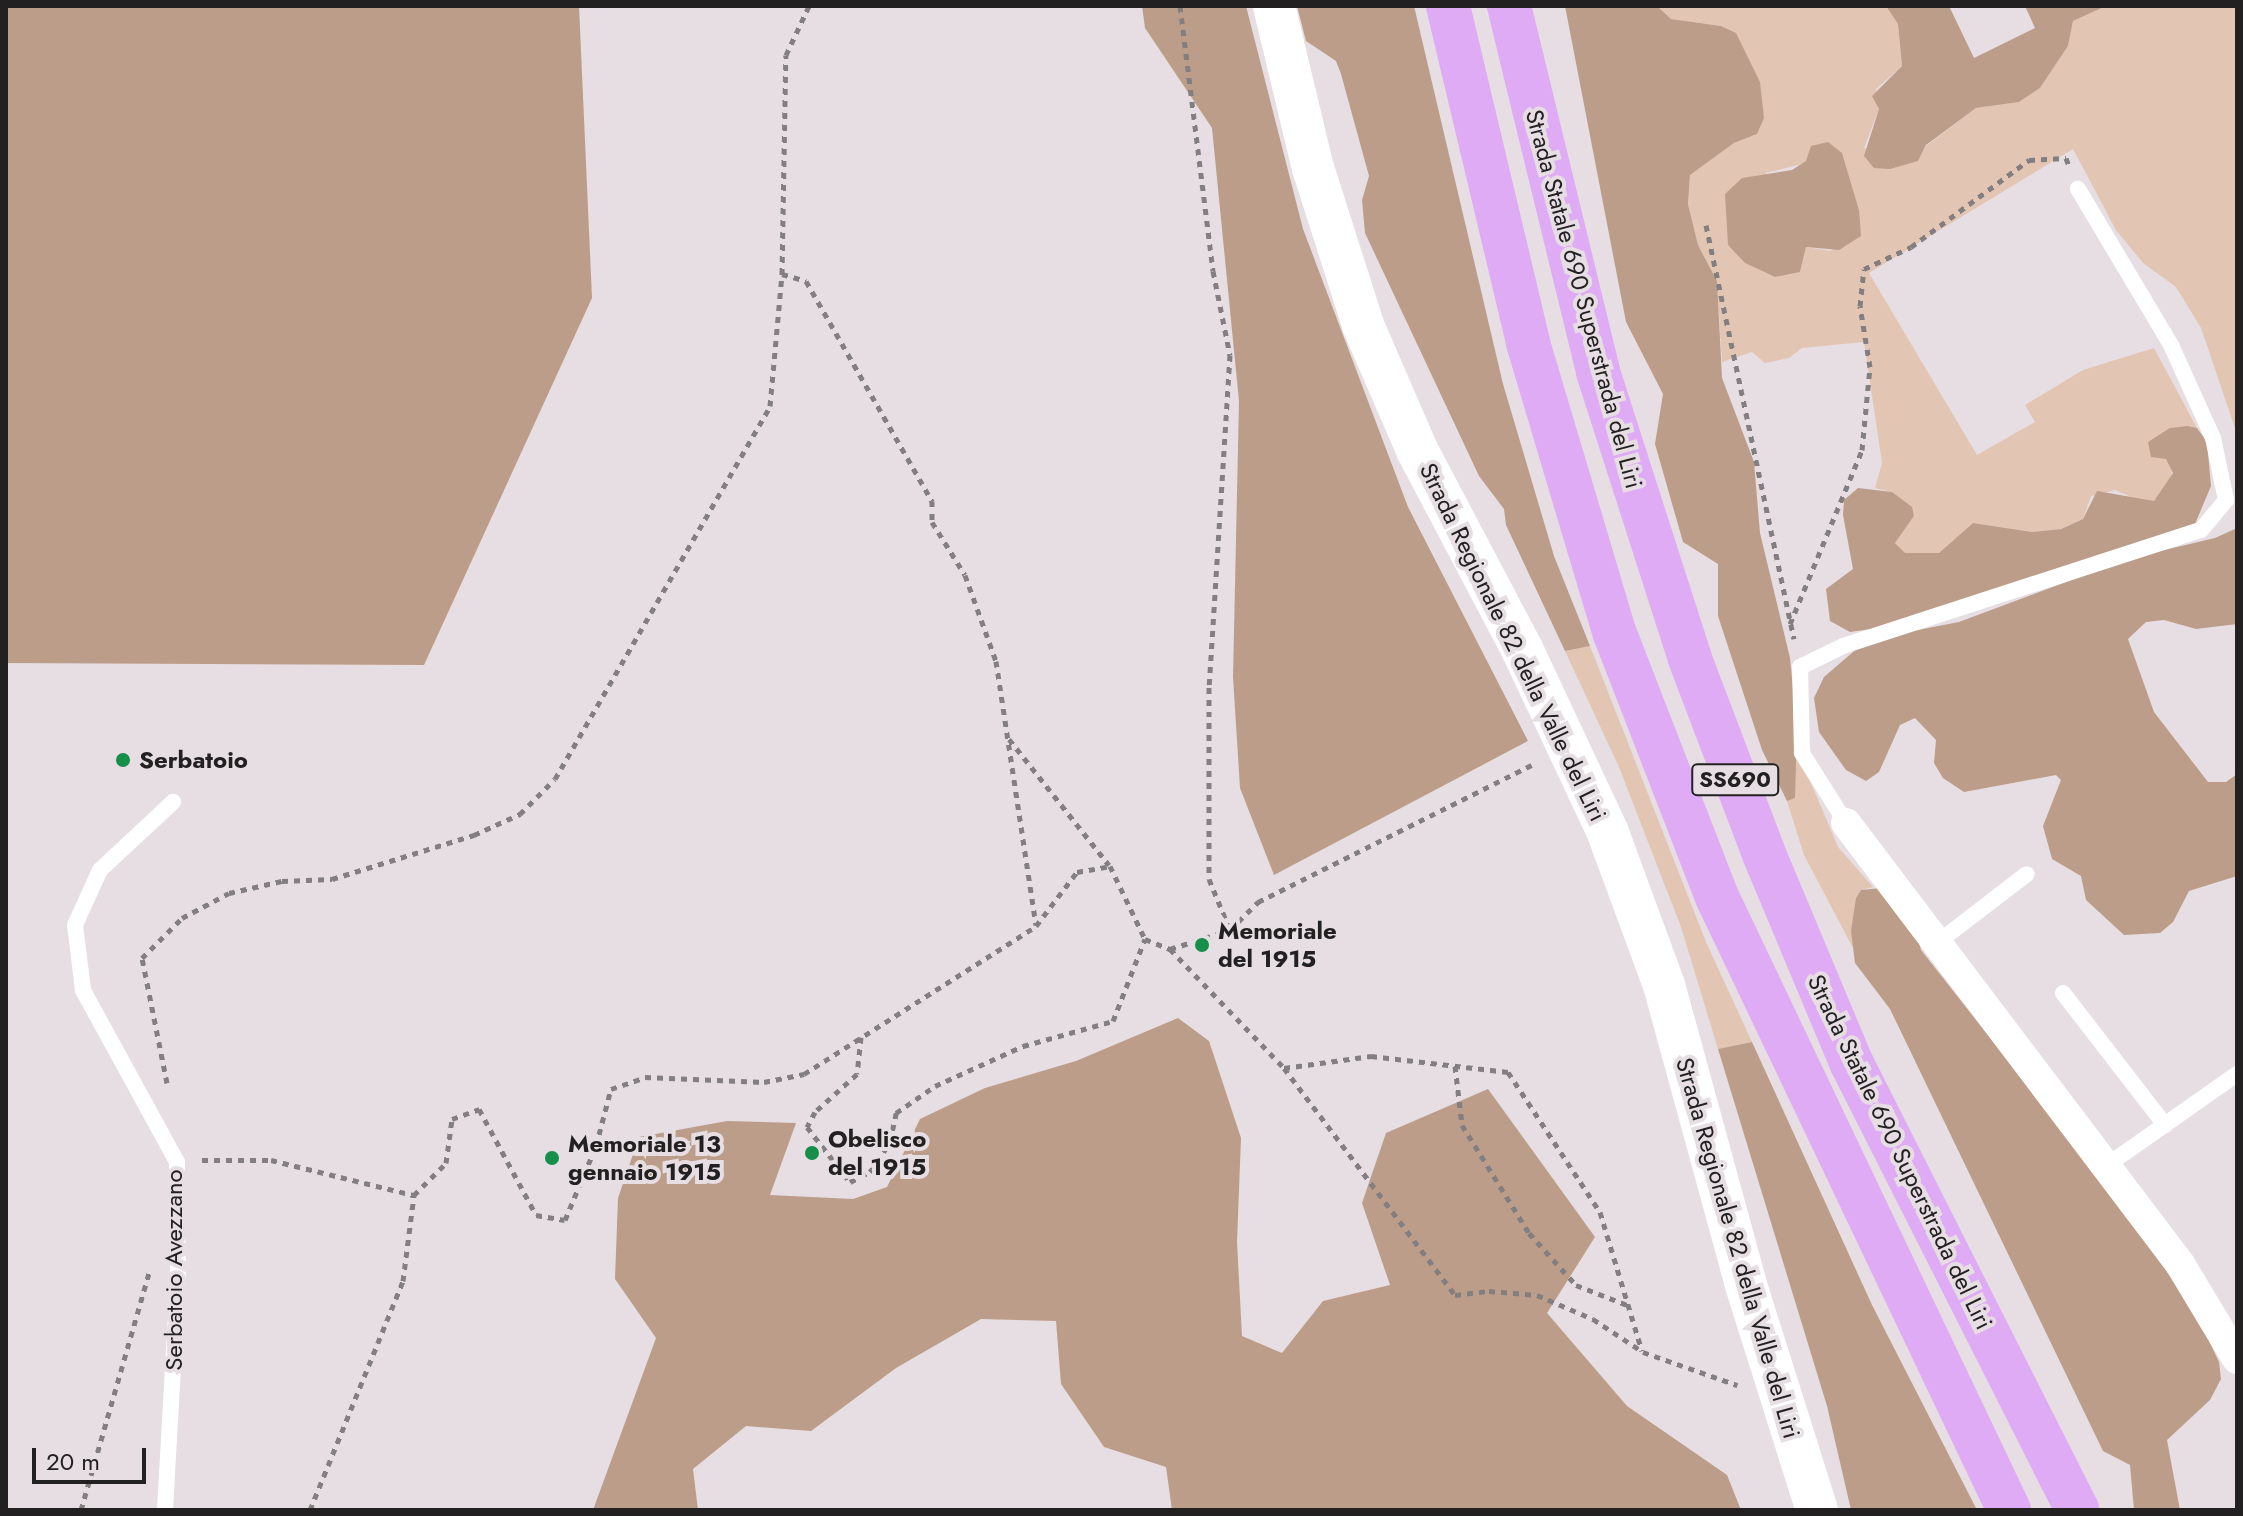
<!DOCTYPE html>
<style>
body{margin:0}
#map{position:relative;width:2243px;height:1516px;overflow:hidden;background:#e6dee2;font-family:Jost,sans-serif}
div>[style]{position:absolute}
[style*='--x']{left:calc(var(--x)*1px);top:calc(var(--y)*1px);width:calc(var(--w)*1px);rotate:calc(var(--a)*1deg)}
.green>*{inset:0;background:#e3c5b3}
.forest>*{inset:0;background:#bc9d89}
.path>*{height:5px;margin-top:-2.5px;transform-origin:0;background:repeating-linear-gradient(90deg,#837e80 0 6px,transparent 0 12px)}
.lane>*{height:16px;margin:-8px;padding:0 8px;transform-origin:8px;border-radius:8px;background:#fff}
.street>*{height:30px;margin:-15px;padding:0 15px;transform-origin:15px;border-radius:15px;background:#fff}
.secondary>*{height:42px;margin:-21px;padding:0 21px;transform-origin:21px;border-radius:21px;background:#fff}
.highway>*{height:44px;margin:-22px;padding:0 22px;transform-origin:22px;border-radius:22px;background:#dfabf5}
.dots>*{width:22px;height:22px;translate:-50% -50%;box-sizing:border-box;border:4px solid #e6dee2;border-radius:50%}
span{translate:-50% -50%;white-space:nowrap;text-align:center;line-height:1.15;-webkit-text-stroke:8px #e6dee2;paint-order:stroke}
.shield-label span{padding:2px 6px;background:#e6dee2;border:2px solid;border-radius:6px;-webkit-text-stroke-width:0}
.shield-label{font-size:22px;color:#232021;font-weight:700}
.street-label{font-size:24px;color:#232021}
.poi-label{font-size:24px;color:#232021;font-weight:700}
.left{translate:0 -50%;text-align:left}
.frame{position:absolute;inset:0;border:8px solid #232021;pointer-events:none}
.scale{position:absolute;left:32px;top:1448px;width:114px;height:36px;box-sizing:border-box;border:4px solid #232021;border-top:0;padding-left:10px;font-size:24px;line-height:28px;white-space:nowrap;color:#232021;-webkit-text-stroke:6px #e6dee2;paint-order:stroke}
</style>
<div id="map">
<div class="green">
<div style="clip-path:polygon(evenodd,1657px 6px,1886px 6px,1898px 24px,1902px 66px,1876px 89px,1879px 109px,1864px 148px,1918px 161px,1926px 146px,1976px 108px,2019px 102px,2040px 88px,2068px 46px,2073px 21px,2106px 6px,2237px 6px,2237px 434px,2201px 328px,2176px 287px,2143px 263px,2116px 230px,2073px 149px,1869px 273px,1977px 455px,2035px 422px,2025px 405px,2083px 370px,2154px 348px,2197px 428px,2188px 426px,2166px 459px,2172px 464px,2171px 482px,2154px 501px,2145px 503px,2115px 490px,2091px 496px,2083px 519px,2060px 529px,2032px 532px,1973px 523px,1939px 553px,1905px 554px,1895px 543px,1914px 516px,1892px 492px,1875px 488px,1882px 463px,1864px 342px,1802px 348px,1789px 358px,1765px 363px,1752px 352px,1722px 362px,1717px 281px,1698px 245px,1688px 204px,1690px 175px,1734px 143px,1757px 134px,1721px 26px,1671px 19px,1657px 6px,1842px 154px,1859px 210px,1831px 251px,1806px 247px,1800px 272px,1775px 277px,1745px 263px,1766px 173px,1842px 154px)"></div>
<div style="clip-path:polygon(1590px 646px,1706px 942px,1752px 1042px,1718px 1049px,1681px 927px,1619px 767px,1565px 651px)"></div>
<div style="clip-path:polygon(1795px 745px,1838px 847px,1873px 887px,1861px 890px,1856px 898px,1853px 948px,1804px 855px,1787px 801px,1795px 797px)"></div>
</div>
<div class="forest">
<div style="clip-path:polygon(6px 6px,579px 6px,592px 298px,424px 665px,6px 663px)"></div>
<div style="clip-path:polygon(1142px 6px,1246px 6px,1303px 229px,1408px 507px,1528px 741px,1274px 875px,1240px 788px,1233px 677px,1239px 401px,1212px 128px,1145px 28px)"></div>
<div style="clip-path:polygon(1297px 6px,1414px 6px,1503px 384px,1554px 556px,1590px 646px,1565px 651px,1506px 525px,1504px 509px,1479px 476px,1365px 233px,1362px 200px,1369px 176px,1341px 74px,1336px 61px,1306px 41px)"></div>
<div style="clip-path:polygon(1565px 6px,1657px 6px,1671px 19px,1721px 26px,1736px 33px,1760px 82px,1764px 118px,1757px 134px,1734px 143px,1690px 175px,1688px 204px,1698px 245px,1717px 281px,1722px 378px,1754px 462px,1760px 533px,1790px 658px,1797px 728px,1795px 798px,1787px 801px,1762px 750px,1718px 616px,1718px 564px,1683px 542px,1655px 444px,1663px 394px,1626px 322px)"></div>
<div style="clip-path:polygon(1886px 6px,1949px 6px,1974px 58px,2035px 28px,2025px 6px,2106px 6px,2073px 21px,2068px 46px,2040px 88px,2019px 102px,1976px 108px,1926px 145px,1918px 161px,1890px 169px,1874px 168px,1864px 156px,1879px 109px,1872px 96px,1902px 66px,1898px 24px)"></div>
<div style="clip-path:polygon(1828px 142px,1842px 153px,1859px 210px,1861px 236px,1839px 250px,1806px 247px,1800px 272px,1775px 277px,1745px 263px,1728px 245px,1725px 194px,1742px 178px,1792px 170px,1806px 161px,1811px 146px)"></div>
<div style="clip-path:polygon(2188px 426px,2197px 428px,2207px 442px,2211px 486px,2195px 524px,1892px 626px,1850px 632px,1830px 621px,1826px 589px,1853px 569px,1843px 515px,1844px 500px,1858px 488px,1892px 492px,1912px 507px,1914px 516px,1895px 543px,1905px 553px,1939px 553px,1973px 523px,2032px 532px,2061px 529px,2083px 519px,2097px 491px,2154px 501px,2173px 473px,2166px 459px,2151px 457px,2148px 442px,2170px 428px)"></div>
<div style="clip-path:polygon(2237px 528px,2237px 624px,2196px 629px,2164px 620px,2146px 622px,2128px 639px,2154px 712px,2208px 782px,2226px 782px,2237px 774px,2237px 876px,2189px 891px,2173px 922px,2160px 933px,2124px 935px,2086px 900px,2081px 876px,2052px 859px,2043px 826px,2061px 780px,2056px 775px,1964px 792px,1943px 778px,1934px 763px,1936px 740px,1915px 718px,1900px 725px,1879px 772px,1866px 781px,1846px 770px,1819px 732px,1814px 698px,1824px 677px,1867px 640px,1959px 622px,2131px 558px,2215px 538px)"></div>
<div style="clip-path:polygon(1881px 888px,1917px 935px,1921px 950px,2047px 1110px,2061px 1120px,2196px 1313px,2219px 1362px,2221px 1379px,2210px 1400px,2167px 1440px,2180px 1510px,2134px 1510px,2130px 1465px,2103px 1451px,1890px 1009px,1855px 963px,1851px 931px,1856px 898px,1861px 890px)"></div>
<div style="clip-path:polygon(1178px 1018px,1209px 1041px,1241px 1138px,1237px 1242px,1242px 1336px,1282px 1353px,1323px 1301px,1390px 1285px,1362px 1203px,1386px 1133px,1488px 1089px,1595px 1237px,1547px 1313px,1627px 1406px,1727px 1475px,1741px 1510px,1172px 1510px,1166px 1467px,1104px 1447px,1061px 1384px,1056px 1321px,981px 1319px,896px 1368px,811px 1431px,746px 1426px,693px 1469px,698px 1510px,593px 1510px,656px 1338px,615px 1279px,618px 1198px,639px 1137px,727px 1121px,796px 1123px,770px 1195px,853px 1199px,887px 1187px,920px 1119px,985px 1088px,1076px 1061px)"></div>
<div style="clip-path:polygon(1752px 1042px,1872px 1305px,1977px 1510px,1851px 1510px,1827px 1406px,1718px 1049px)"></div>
</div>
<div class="path">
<div style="--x:1180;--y:6;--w:267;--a:82.9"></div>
<div style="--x:1213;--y:271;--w:86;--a:78.6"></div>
<div style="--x:1230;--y:355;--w:333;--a:93.6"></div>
<div style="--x:1209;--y:687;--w:192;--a:90"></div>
<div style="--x:1209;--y:879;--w:55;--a:67.6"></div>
<div style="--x:1706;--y:225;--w:423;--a:78"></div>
<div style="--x:782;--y:274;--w:25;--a:16"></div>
<div style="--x:806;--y:281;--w:254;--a:60.2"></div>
<div style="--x:932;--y:501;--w:21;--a:90"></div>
<div style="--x:932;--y:522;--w:62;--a:58.1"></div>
<div style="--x:965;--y:575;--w:91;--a:70.2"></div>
<div style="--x:996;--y:661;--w:267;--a:81.4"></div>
<div style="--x:1790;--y:624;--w:188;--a:-67.5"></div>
<div style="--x:1862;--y:450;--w:83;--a:-84.5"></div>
<div style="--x:1870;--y:367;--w:62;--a:-99.3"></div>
<div style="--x:1860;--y:306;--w:37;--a:-84"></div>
<div style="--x:1864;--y:269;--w:52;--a:-25.1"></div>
<div style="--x:1911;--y:247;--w:147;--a:-36.4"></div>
<div style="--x:2029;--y:160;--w:37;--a:-3"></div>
<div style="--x:2066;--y:158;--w:9;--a:69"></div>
<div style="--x:1009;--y:739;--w:161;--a:51.6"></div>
<div style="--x:1170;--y:949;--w:63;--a:-17.6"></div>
<div style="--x:1230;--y:930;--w:40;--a:-45"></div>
<div style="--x:1258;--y:902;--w:306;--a:-26.6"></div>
<div style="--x:861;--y:1037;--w:37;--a:96"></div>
<div style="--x:857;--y:1074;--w:57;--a:137.9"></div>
<div style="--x:815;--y:1112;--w:17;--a:118"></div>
<div style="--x:807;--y:1127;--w:70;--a:52"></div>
<div style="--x:850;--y:1182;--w:22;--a:-27"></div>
<div style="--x:870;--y:1172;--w:36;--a:-56"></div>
<div style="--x:890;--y:1142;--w:30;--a:-78"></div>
<div style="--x:896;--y:1113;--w:47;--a:-34.7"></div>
<div style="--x:935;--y:1086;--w:97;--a:-24.4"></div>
<div style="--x:1023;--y:1046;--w:93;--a:-15.5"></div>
<div style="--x:1113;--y:1021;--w:88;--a:-68.7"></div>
<div style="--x:1455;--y:1066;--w:59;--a:83.2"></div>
<div style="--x:1462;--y:1125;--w:127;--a:58.2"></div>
<div style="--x:1529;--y:1233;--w:70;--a:47.9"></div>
<div style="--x:1576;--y:1285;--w:58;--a:21.3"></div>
<div style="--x:1284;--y:1068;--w:88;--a:-7.9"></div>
<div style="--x:1371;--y:1056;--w:138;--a:6.7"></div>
<div style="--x:1508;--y:1072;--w:168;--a:56.7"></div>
<div style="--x:1600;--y:1212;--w:145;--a:73.2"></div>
<div style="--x:167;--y:1083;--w:127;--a:-101.3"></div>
<div style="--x:142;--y:958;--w:57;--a:-45"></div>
<div style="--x:182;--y:918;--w:53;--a:-28"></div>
<div style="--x:229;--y:893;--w:54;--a:-12.8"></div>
<div style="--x:282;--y:881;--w:50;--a:-2.3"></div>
<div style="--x:332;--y:879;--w:149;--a:-17.2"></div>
<div style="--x:474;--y:835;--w:51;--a:-24.5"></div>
<div style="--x:520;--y:814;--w:49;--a:-45"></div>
<div style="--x:555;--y:779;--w:431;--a:-60"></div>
<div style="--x:770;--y:406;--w:133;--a:-84.8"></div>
<div style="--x:782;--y:274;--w:219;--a:-89"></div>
<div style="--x:786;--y:55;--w:54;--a:-64.9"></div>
<div style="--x:202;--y:1160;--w:69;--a:0"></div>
<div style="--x:271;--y:1160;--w:147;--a:13.8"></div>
<div style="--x:414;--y:1195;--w:45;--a:-45"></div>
<div style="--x:446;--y:1163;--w:44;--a:-82.2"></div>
<div style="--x:452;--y:1119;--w:29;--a:-20"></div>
<div style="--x:479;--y:1109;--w:120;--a:61.7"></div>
<div style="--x:536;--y:1215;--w:29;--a:10"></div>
<div style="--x:565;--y:1220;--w:80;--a:-67.3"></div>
<div style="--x:596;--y:1146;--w:59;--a:-75.3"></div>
<div style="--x:611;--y:1089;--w:36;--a:-19"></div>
<div style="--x:645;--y:1077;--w:119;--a:2.4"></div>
<div style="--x:764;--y:1082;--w:41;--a:-11.3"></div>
<div style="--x:804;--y:1074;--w:275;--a:-32.5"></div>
<div style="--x:1036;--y:926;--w:68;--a:-52.8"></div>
<div style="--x:1077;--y:872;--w:34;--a:-10"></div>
<div style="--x:1110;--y:866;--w:81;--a:64.4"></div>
<div style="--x:1145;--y:939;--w:27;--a:22"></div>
<div style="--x:1170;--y:949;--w:165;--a:46.2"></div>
<div style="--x:1284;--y:1068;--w:284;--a:53"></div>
<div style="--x:1455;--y:1295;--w:34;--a:-7"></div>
<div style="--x:1489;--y:1291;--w:48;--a:4.8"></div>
<div style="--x:1537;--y:1295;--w:61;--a:23.2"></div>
<div style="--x:1593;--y:1319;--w:60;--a:33.4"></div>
<div style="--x:1643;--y:1352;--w:100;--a:19.3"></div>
<div style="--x:81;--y:1510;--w:247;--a:-74"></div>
<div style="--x:310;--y:1510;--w:247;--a:-67.9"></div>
<div style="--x:403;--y:1281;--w:87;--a:-82.7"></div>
</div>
<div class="lane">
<div style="--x:1846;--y:823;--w:83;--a:-122.2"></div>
<div style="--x:1802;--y:753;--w:86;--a:-91.3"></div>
<div style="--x:1800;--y:667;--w:48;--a:-26"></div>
<div style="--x:1843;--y:646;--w:376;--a:-18"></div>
<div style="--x:2201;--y:530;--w:39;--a:-50"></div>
<div style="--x:2226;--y:500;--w:63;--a:-101.8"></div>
<div style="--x:2213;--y:438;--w:102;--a:-114.3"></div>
<div style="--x:2171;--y:345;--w:182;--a:-120.8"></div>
<div style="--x:1937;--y:943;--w:113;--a:-37.5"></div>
<div style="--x:2063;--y:993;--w:167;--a:52.3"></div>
<div style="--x:2106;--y:1166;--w:160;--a:-35.1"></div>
<div style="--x:165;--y:1510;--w:230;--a:-86.8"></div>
<div style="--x:178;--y:1280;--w:118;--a:-90.5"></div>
<div style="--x:177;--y:1162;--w:196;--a:-118.7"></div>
<div style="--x:83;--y:990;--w:65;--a:-97"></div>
<div style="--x:75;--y:925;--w:60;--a:-65.6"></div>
<div style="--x:100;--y:870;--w:100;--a:-43"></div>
</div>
<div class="street">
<div style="--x:1846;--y:823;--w:553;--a:52.86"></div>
<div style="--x:2180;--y:1264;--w:111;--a:59"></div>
</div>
<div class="secondary">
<div style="--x:1274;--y:6;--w:167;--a:76.5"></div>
<div style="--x:1313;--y:168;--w:165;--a:72.3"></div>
<div style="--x:1363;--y:325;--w:136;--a:66.6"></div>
<div style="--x:1417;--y:450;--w:225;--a:62.2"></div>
<div style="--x:1522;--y:649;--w:203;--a:64.9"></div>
<div style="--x:1608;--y:833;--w:162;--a:69.8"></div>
<div style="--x:1664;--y:985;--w:308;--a:74.7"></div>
<div style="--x:1745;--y:1282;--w:239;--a:72.5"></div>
</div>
<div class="highway">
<div style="--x:1448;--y:6;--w:346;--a:76.6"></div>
<div style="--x:1528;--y:343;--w:304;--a:73.4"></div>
<div style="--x:1615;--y:634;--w:284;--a:68.8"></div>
<div style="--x:1718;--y:899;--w:677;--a:64.53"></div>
<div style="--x:1509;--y:6;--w:377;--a:76.3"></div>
<div style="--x:1598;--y:372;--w:301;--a:72.2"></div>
<div style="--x:1690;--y:659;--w:209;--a:69.2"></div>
<div style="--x:1764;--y:854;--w:228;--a:67.3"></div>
<div style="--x:1852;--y:1064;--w:500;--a:63.2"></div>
</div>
<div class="dots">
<div style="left:123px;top:760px;background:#158f4a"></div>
<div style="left:1202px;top:945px;background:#158f4a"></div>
<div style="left:812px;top:1153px;background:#158f4a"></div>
<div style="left:552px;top:1158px;background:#158f4a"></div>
</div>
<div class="shield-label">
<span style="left:1735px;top:780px">SS690</span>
</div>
<div class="street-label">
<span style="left:1584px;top:299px;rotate:75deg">Strada Statale 690 Superstrada del Liri</span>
<span style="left:1513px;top:642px;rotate:64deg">Strada Regionale 82 della Valle del Liri</span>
<span style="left:1900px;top:1152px;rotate:64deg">Strada Statale 690 Superstrada del Liri</span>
<span style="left:1738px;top:1248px;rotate:74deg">Strada Regionale 82 della Valle del Liri</span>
<span style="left:174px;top:1270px;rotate:-90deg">Serbatoio Avezzano</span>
</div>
<div class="poi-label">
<span class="left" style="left:139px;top:760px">Serbatoio</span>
<span class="left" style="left:1218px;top:945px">Memoriale<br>del 1915</span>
<span class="left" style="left:828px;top:1153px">Obelisco<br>del 1915</span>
<span class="left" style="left:568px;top:1158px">Memoriale 13<br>gennaio 1915</span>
</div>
<div class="frame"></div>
<div class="scale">20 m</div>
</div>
